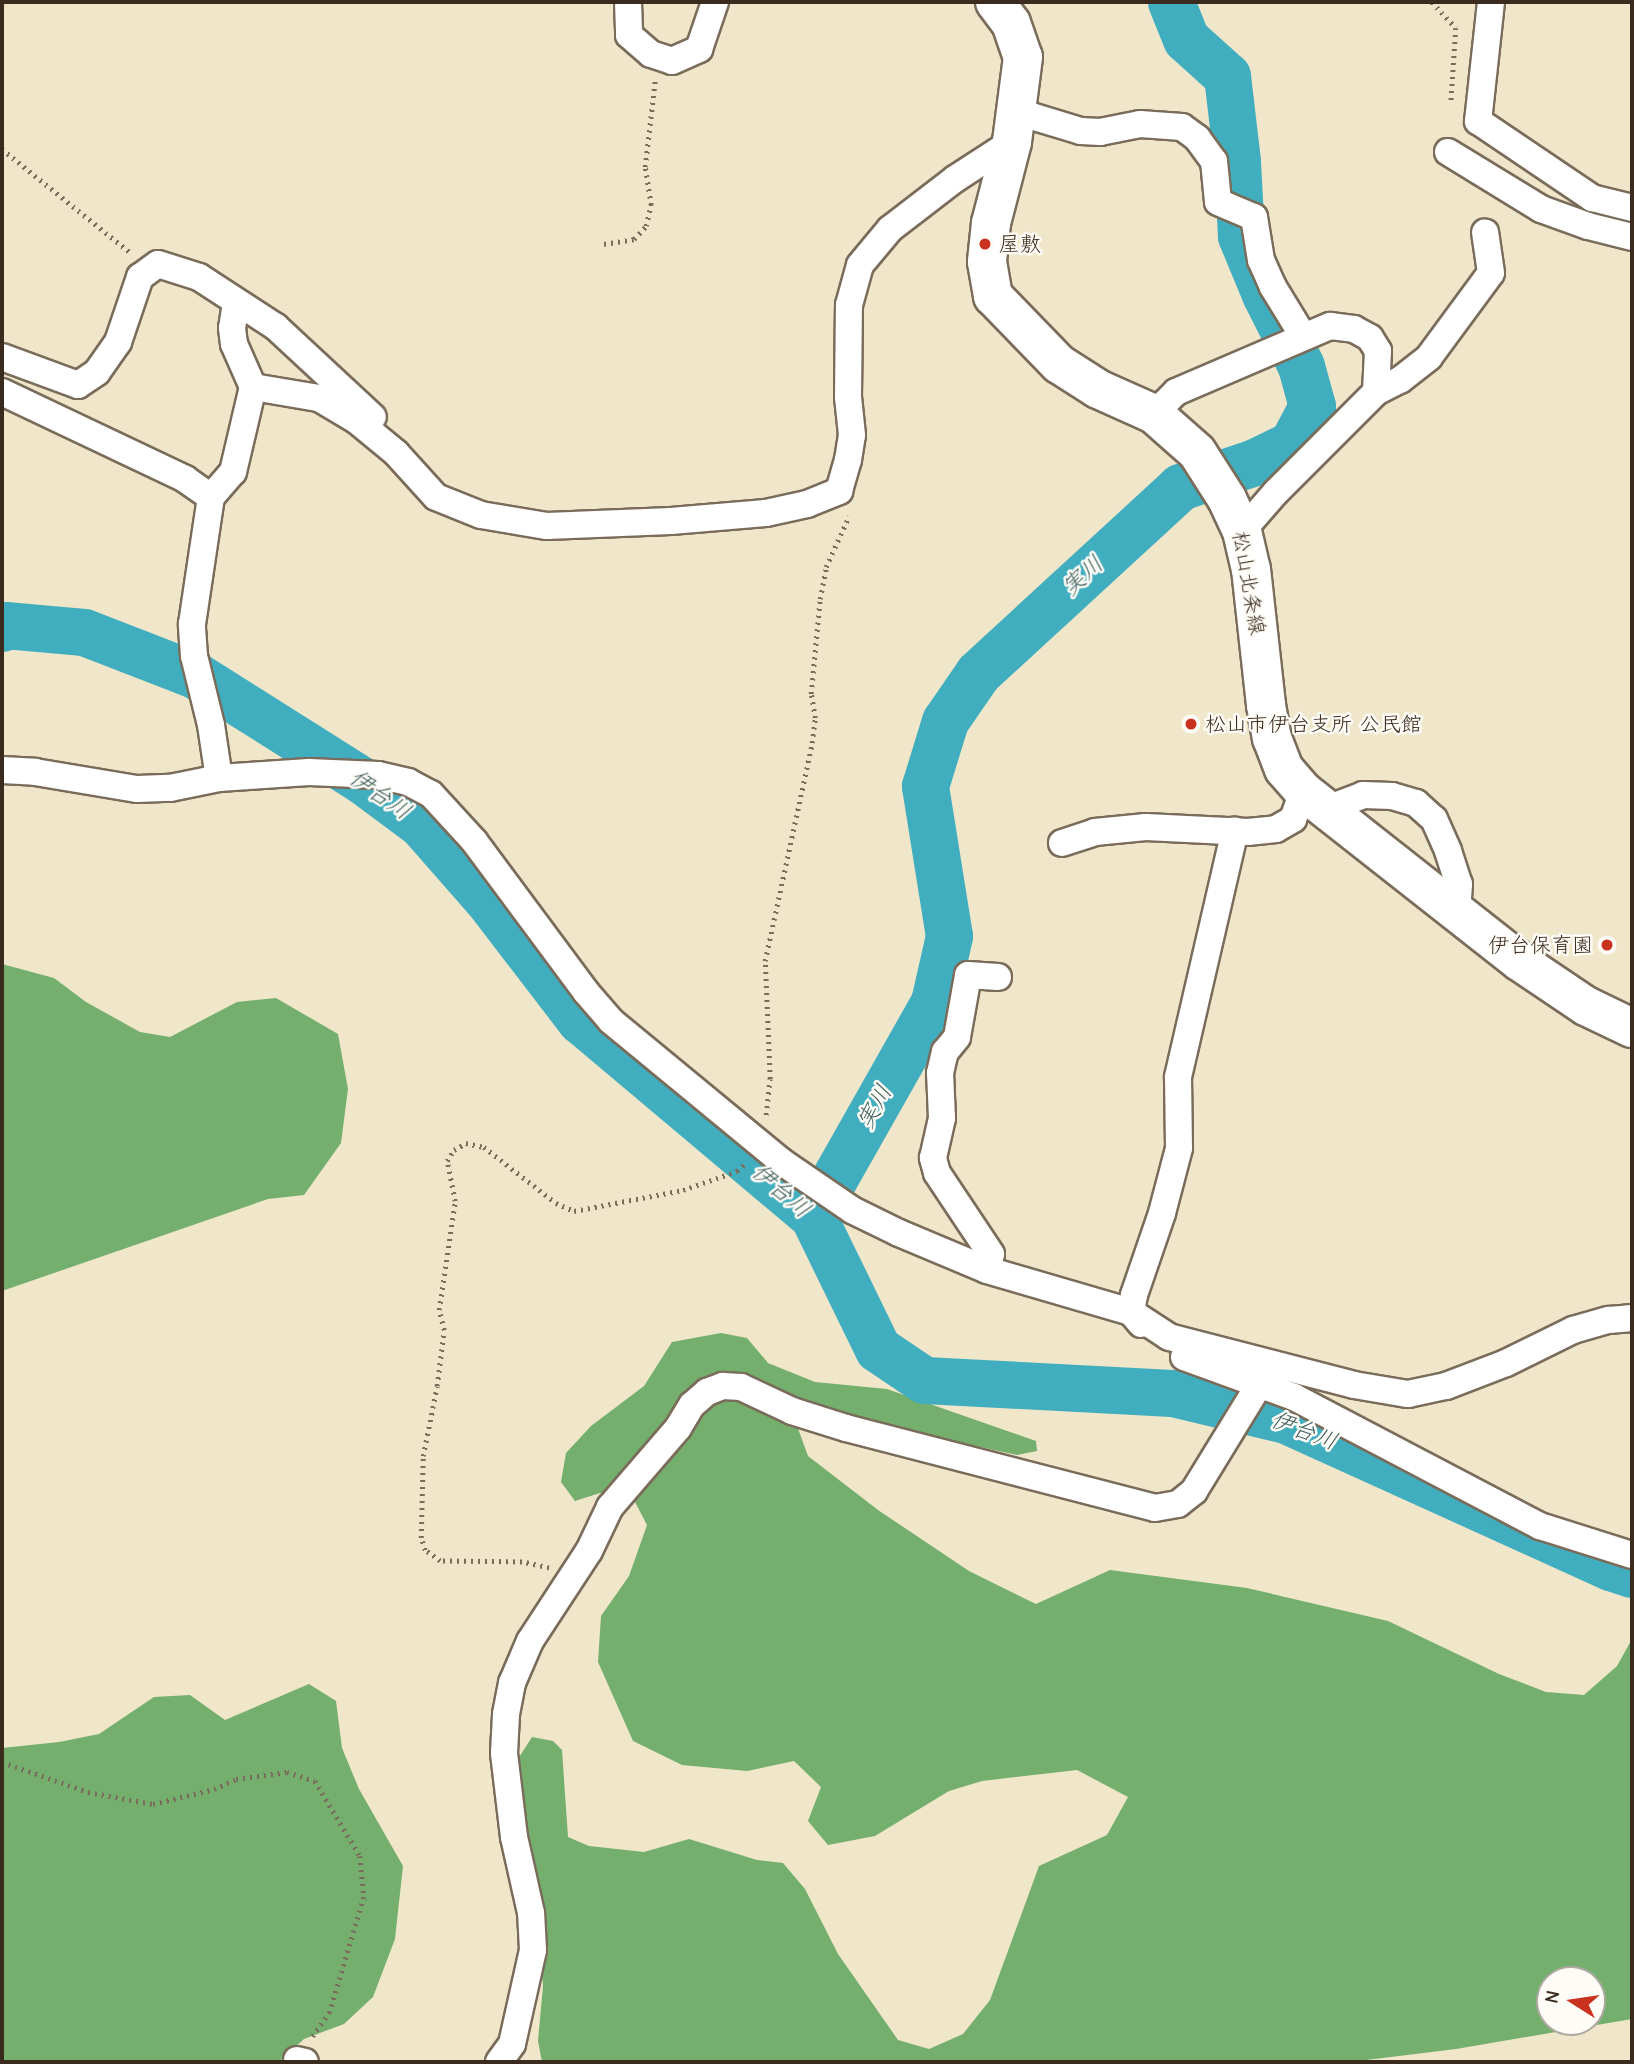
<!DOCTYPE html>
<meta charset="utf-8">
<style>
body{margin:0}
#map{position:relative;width:1634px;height:2064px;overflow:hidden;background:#f0e6ca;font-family:"Comic Neue","Klee One",sans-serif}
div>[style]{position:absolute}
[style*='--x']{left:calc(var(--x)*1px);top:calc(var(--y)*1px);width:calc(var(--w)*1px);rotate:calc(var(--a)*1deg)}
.forest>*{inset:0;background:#74af6e}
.river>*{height:47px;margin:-23.5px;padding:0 23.5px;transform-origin:23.5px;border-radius:23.5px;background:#41aebf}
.path>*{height:4.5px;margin-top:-2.25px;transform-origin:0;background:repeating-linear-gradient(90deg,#7a6c5a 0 2px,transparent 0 7px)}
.roads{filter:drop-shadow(2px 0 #7a6c5a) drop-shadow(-2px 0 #7a6c5a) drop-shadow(0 2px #7a6c5a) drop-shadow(0 -2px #7a6c5a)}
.street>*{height:26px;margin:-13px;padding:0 13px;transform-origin:13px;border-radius:13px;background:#fff}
.primary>*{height:38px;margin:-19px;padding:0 19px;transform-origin:19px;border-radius:19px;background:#fff}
.dots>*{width:19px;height:19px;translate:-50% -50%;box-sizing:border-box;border:4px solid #fdfcf7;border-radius:50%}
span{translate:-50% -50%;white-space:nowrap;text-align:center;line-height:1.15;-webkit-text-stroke:5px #fdfcf7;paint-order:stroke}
.poi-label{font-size:21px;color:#3b2a1e}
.left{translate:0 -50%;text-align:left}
.right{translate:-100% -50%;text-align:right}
.street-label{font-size:21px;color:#3b2a1e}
.water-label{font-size:23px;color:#3d5f5e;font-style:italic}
.frame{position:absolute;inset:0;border:4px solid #3b2a1e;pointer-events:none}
.north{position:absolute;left:1536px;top:1966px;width:70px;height:70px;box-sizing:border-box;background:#fdfcf7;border:2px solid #afa8a0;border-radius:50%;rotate:282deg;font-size:19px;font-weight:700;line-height:28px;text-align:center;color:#3b2a1e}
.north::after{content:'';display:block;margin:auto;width:24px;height:32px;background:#c8321e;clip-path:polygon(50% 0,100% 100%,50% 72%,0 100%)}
</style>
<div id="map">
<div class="forest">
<div style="clip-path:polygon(2px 964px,54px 978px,86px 1002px,140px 1032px,170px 1037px,237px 1002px,276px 998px,338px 1034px,348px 1089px,341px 1143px,304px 1195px,268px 1199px,2px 1291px)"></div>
<div style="clip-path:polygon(evenodd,721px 1333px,747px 1338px,768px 1363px,815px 1382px,887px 1389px,1036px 1441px,1037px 1451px,1017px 1455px,806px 1409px,796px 1423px,808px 1456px,878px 1510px,969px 1571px,1036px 1604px,1110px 1570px,1247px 1588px,1388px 1621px,1499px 1674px,1546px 1692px,1584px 1695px,1617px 1666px,1632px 1639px,1632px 2019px,1456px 2049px,1350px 2062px,542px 2062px,538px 2041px,543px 1986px,538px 1916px,516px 1787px,518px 1759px,532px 1737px,553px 1741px,562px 1750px,568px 1837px,589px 1846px,644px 1852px,689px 1839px,757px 1860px,783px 1863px,805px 1889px,838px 1954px,898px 2040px,929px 2049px,963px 2034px,990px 2000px,1039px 1866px,1107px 1835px,1128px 1797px,1077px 1770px,982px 1781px,949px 1791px,875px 1836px,828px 1845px,808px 1821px,821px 1787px,794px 1761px,747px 1771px,682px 1765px,633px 1741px,598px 1662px,601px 1616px,629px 1576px,647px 1525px,634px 1500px,625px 1493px,600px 1493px,575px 1501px,561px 1482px,566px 1453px,591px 1426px,644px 1386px,672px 1342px,721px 1333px,1550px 1980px,1592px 1980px,1592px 2022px,1550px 2022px,1550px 1980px)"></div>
<div style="clip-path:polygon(309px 1684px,336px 1701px,342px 1748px,359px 1789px,403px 1866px,395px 1939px,373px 1997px,344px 2024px,304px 2039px,279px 2062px,2px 2062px,2px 1748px,59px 1742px,99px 1734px,154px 1697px,190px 1695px,225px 1720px)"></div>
</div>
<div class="river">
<div style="--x:2;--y:628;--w:4;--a:-45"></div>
<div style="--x:5;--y:625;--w:79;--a:5.1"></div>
<div style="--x:84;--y:632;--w:119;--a:21.2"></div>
<div style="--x:195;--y:675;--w:199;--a:32.2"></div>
<div style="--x:363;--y:781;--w:72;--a:36.6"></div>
<div style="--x:421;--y:824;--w:100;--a:48.7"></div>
<div style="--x:487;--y:899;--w:153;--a:52.5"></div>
<div style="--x:580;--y:1020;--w:304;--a:40.1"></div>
<div style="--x:813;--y:1216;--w:148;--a:64"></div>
<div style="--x:878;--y:1349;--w:55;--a:34"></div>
<div style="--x:924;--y:1380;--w:248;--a:3"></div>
<div style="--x:1172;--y:1393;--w:117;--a:13.3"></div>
<div style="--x:1286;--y:1420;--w:356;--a:24.4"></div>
<div style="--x:1610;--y:1567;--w:23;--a:18"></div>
<div style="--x:813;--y:1216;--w:246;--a:-60.5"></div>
<div style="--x:934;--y:1002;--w:68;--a:-77.2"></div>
<div style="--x:949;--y:936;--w:152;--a:-99.1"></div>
<div style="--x:925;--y:786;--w:68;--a:-72.9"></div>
<div style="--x:945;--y:721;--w:58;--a:-55.5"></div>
<div style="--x:978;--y:673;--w:275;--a:-42.6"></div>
<div style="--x:1180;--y:487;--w:79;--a:-18.4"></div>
<div style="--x:1255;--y:462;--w:41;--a:-25.9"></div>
<div style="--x:1292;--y:444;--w:43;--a:-62.2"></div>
<div style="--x:1312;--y:406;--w:41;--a:-105.4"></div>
<div style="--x:1301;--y:366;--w:80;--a:-116.6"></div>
<div style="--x:1265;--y:294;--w:63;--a:-112.5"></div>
<div style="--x:1241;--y:236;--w:75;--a:-93.1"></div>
<div style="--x:1237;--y:161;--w:86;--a:-96.7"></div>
<div style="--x:1227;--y:76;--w:55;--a:-137.9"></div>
<div style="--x:1186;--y:39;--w:40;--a:-112"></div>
</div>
<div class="path">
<div style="--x:1432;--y:2;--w:35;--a:47"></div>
<div style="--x:1456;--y:28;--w:75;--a:93.8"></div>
<div style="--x:2;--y:149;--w:167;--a:38.9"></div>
<div style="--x:604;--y:244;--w:30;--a:-9"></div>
<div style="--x:634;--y:239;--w:18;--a:-47"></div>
<div style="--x:646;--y:226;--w:22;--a:-77"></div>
<div style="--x:651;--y:205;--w:38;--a:-99"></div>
<div style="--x:645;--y:167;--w:87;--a:-83.4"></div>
<div style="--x:766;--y:1115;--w:36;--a:-84"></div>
<div style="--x:770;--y:1079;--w:118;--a:-92.4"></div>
<div style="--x:765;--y:961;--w:223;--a:-77.8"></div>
<div style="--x:812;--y:743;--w:25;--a:-83"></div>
<div style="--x:815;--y:718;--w:24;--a:-99"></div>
<div style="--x:811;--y:694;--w:95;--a:-84.6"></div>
<div style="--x:820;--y:599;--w:33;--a:-79"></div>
<div style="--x:826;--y:567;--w:56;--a:-65.7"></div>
<div style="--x:549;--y:1568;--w:28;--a:-167"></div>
<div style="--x:522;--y:1562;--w:82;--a:-179.3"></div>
<div style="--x:440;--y:1561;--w:19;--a:-144"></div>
<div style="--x:425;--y:1550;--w:13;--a:-108"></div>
<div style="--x:421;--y:1538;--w:82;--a:-88.6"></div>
<div style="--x:423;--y:1456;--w:71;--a:-78.7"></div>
<div style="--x:437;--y:1386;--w:56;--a:-82.9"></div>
<div style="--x:444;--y:1330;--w:21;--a:-104"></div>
<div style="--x:439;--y:1310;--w:110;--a:-81.6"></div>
<div style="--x:455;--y:1201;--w:41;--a:-101.3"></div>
<div style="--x:447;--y:1161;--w:13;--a:-58"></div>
<div style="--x:454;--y:1150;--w:14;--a:-30"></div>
<div style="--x:466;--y:1143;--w:18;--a:13"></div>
<div style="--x:484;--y:1147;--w:91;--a:37.9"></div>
<div style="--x:556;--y:1203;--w:20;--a:24"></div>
<div style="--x:574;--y:1211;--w:111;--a:-10.9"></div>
<div style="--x:683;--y:1190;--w:57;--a:-19.4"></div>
<div style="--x:737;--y:1171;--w:12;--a:-42"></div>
<div style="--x:2;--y:1762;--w:91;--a:19.2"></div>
<div style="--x:88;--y:1792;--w:66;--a:10.5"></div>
<div style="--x:153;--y:1804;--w:63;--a:-13.8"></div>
<div style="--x:214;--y:1789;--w:24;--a:-24"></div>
<div style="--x:236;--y:1779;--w:51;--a:-7.8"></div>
<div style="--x:287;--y:1772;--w:29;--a:18"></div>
<div style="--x:315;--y:1781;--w:87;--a:59"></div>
<div style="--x:360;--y:1856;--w:41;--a:84.4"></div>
<div style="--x:364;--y:1897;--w:120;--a:106.5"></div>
<div style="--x:330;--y:2012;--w:32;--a:125"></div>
</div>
<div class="roads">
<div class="street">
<div style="--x:628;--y:2;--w:33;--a:88"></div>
<div style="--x:629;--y:35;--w:29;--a:41"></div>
<div style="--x:651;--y:54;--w:22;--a:18"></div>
<div style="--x:672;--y:61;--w:30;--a:-24"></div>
<div style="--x:699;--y:49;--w:50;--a:-71.2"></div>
<div style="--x:1491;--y:2;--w:120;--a:96.2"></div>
<div style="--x:1478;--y:121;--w:138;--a:34"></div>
<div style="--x:1592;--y:198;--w:41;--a:14"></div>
<div style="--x:1018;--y:112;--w:66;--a:16.8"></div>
<div style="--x:1081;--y:131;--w:19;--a:3"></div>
<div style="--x:1100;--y:132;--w:41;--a:-11.3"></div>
<div style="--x:1140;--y:124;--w:42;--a:4.1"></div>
<div style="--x:1182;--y:127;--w:19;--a:36"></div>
<div style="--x:1197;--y:138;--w:29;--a:54"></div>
<div style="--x:1214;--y:161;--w:41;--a:84.4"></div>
<div style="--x:1218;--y:202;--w:39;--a:23"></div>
<div style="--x:1254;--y:217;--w:44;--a:80.8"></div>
<div style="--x:1261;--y:260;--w:30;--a:66"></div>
<div style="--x:1273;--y:287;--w:57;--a:58.5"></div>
<div style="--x:1448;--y:152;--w:109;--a:31.5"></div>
<div style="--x:1541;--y:209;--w:50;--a:19.9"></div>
<div style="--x:1588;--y:226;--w:45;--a:14"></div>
<div style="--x:236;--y:303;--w:25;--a:99"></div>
<div style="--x:232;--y:328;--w:16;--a:83"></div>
<div style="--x:234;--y:344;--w:47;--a:66.2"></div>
<div style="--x:2;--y:357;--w:81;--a:20.2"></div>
<div style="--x:78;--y:385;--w:23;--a:-34"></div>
<div style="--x:97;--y:372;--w:37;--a:-55"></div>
<div style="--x:118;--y:342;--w:69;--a:-71.3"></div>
<div style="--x:140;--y:277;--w:22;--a:-36"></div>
<div style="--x:158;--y:264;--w:43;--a:17.6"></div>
<div style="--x:199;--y:277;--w:92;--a:33"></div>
<div style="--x:276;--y:327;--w:132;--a:42.9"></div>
<div style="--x:2;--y:392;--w:203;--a:25.4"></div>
<div style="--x:185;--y:479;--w:32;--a:35"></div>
<div style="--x:1376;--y:392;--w:27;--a:-27"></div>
<div style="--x:1400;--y:380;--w:37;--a:-38"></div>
<div style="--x:1429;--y:357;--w:104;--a:-53.6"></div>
<div style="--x:1491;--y:273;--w:41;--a:-98.3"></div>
<div style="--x:1154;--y:414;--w:31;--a:-45"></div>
<div style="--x:1176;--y:392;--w:168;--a:-23.2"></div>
<div style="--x:1330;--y:326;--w:24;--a:7"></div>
<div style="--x:1354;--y:329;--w:18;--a:29"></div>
<div style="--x:1370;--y:338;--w:15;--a:58"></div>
<div style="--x:1378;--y:351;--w:41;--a:92.8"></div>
<div style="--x:1376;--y:392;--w:141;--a:135"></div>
<div style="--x:1276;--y:492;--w:52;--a:131.1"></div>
<div style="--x:2;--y:770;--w:33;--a:3"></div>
<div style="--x:35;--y:772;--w:103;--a:9.5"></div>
<div style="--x:137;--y:789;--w:33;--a:-2"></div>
<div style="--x:170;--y:788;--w:50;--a:-11.5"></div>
<div style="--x:219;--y:778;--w:90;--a:-3.8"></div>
<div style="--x:309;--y:772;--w:69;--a:2.5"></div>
<div style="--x:378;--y:775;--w:31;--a:13"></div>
<div style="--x:408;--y:782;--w:26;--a:28"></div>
<div style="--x:431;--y:794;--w:64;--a:47.5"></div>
<div style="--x:474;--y:841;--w:188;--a:53.4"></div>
<div style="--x:586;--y:992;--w:38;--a:49"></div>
<div style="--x:611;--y:1021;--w:222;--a:39.5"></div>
<div style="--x:782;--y:1162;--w:85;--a:34.4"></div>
<div style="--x:852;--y:1210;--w:52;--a:26.1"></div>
<div style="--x:899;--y:1233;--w:95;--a:22.8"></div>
<div style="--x:987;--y:1270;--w:150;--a:16.3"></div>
<div style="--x:1131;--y:1312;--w:45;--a:33.3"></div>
<div style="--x:1169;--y:1337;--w:191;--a:14.5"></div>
<div style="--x:1354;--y:1385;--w:55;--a:9.5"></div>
<div style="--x:1408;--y:1394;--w:39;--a:-12"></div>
<div style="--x:1446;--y:1386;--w:64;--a:-21"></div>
<div style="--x:1506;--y:1363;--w:75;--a:-26.2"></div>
<div style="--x:1573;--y:1330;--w:37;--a:-16"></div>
<div style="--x:1609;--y:1320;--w:23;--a:-5"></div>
<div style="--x:219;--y:778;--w:54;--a:-98.6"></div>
<div style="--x:211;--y:725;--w:71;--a:-103.8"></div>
<div style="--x:194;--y:656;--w:32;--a:-94"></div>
<div style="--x:192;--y:624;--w:128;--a:-81.5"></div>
<div style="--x:211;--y:497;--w:33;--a:-49"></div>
<div style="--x:233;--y:472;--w:87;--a:-76.8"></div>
<div style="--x:253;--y:387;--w:67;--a:9.5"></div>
<div style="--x:319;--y:398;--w:43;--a:30.7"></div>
<div style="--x:356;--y:420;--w:52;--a:39.5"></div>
<div style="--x:396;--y:453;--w:59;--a:47.7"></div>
<div style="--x:436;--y:497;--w:48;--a:21.8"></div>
<div style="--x:481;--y:515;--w:67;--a:9.5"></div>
<div style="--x:547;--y:526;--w:124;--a:-2.3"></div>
<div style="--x:671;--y:521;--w:95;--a:-4.8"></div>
<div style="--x:766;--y:513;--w:42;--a:-12.4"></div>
<div style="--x:807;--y:504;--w:35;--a:-22"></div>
<div style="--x:839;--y:491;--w:32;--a:-74"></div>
<div style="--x:848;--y:460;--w:25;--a:-81"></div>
<div style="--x:852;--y:435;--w:38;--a:-96"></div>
<div style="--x:848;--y:397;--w:92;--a:-89.4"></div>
<div style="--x:849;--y:305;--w:41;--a:-74.6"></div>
<div style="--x:860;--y:265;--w:47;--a:-50.2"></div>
<div style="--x:890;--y:229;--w:82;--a:-37.6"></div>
<div style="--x:955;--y:179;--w:68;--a:-33"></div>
<div style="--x:1327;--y:809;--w:39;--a:-21"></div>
<div style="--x:1363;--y:795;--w:29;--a:2"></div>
<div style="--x:1392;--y:796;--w:25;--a:16"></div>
<div style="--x:1416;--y:803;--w:24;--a:42"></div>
<div style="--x:1434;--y:819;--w:35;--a:66"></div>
<div style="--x:1448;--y:851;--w:35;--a:72"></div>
<div style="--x:1459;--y:884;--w:26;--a:94"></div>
<div style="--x:1062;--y:843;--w:35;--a:-18"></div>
<div style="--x:1095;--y:832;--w:51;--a:-5.6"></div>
<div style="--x:1146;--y:827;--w:102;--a:2.8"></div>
<div style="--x:1248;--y:832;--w:28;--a:-6"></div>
<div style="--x:1276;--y:829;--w:20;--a:-30"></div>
<div style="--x:1293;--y:819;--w:30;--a:-70"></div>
<div style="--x:987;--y:1270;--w:16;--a:-76"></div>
<div style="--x:991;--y:1254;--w:97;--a:-123.7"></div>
<div style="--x:937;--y:1173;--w:16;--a:-105"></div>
<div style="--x:933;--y:1158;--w:41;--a:-77.3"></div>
<div style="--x:942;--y:1118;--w:45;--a:-92.5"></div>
<div style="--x:940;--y:1073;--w:22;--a:-77"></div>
<div style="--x:945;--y:1052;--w:19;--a:-51"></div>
<div style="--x:957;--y:1037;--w:63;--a:-79.9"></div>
<div style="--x:968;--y:975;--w:30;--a:4"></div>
<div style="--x:1141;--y:1324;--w:16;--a:-130"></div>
<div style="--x:1131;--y:1312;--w:17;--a:-80"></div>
<div style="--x:1134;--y:1295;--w:87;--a:-71.1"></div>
<div style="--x:1162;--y:1213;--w:67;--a:-75.3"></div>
<div style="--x:1179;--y:1148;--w:71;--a:-90.8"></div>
<div style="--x:1178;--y:1077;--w:253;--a:-77"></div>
<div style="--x:1184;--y:1357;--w:117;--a:20"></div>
<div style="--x:1294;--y:1397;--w:278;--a:27.7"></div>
<div style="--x:1540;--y:1526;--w:96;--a:17.5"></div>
<div style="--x:297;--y:2060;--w:8;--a:14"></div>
<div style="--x:499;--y:2062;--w:22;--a:-54"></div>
<div style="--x:512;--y:2044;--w:96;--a:-77.4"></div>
<div style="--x:533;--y:1950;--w:37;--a:-93"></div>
<div style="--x:531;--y:1913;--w:78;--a:-102.6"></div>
<div style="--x:514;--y:1837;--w:85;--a:-96.8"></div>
<div style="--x:504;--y:1753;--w:39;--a:-87"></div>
<div style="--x:506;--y:1714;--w:32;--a:-79"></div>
<div style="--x:512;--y:1683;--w:46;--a:-66.8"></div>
<div style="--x:530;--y:1641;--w:108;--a:-56.8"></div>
<div style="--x:589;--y:1551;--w:49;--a:-64.5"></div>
<div style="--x:610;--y:1507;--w:104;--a:-49.3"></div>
<div style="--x:678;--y:1428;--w:27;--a:-59"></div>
<div style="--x:692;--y:1405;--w:20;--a:-41"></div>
<div style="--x:707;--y:1392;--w:17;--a:-21"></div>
<div style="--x:723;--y:1386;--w:18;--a:3"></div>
<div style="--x:741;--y:1387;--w:56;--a:25.2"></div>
<div style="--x:792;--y:1411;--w:57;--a:17.5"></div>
<div style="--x:846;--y:1428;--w:319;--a:14.5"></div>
<div style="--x:1155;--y:1508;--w:23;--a:-10"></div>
<div style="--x:1178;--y:1504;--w:21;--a:-39"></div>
<div style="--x:1194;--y:1491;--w:124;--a:-58.5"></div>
</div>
<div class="primary">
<div style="--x:995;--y:2;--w:26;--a:53"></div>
<div style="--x:1011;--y:23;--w:36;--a:71"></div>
<div style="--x:1023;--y:57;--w:86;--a:97.4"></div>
<div style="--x:1012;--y:142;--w:84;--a:104.5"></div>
<div style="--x:991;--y:223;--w:39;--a:96"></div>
<div style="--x:987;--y:262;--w:35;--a:80"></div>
<div style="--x:993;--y:296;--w:95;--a:45.9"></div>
<div style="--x:1059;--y:364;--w:46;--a:32.7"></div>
<div style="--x:1098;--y:389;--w:61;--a:24.1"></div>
<div style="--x:1154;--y:414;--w:57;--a:41.5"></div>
<div style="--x:1197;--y:452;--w:56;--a:57.4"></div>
<div style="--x:1227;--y:499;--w:35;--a:65"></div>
<div style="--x:1242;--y:531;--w:39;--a:77"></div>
<div style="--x:1251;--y:569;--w:137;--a:83.7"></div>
<div style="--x:1266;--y:705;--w:34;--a:80"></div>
<div style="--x:1272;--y:738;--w:33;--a:69"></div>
<div style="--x:1284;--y:769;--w:29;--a:49"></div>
<div style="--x:1303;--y:791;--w:275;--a:38.2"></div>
<div style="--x:1519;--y:961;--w:81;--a:33.9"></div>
<div style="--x:1586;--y:1006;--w:51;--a:25.6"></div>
</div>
</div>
<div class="dots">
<div style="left:985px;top:244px;background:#c8321e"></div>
<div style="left:1191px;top:724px;background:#c8321e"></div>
<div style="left:1607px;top:945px;background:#c8321e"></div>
</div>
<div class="poi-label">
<span class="left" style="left:999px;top:244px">屋敷</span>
<span class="left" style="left:1205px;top:724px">松山市伊台支所 公民館</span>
<span class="right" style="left:1593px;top:945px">伊台保育園</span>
</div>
<div class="street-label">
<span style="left:1249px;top:583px;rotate:80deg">松山北条線</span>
</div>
<div class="water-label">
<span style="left:1083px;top:576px;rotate:-42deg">実川</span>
<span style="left:380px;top:795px;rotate:35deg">伊台川</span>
<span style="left:875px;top:1107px;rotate:-61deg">実川</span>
<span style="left:781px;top:1191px;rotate:41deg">伊台川</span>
<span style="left:1304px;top:1431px;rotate:21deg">伊台川</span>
</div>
<div class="frame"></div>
<div class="north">N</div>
</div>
